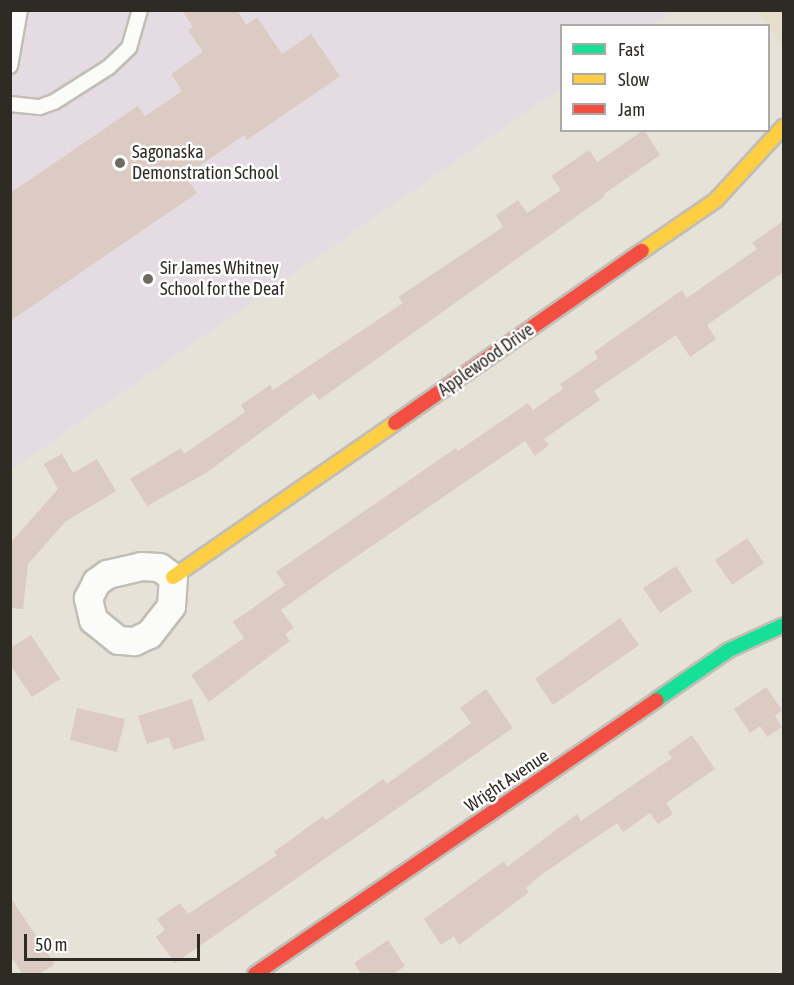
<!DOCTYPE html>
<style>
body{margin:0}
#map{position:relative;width:794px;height:985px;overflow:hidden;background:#e6e2d8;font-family:"Asap Condensed",sans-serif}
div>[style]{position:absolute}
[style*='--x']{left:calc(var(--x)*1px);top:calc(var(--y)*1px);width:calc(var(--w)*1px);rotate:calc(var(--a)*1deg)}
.built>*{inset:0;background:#e4deca}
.education>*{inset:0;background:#e4dce2}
.building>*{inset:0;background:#dccbc2}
.roads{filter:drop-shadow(2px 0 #c1beb6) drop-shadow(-2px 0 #c1beb6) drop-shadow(0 2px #c1beb6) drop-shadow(0 -2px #c1beb6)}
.lane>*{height:14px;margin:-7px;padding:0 7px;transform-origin:7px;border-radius:7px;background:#fbfbf9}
.street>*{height:27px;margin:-13.5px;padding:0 13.5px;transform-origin:13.5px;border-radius:13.5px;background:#fbfbf9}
.fast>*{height:14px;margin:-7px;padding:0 7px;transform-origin:7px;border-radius:7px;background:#16e098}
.slow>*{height:14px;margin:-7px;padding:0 7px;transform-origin:7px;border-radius:7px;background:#ffcf43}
.jam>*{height:14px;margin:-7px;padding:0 7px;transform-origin:7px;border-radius:7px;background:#f24e42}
.dots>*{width:16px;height:16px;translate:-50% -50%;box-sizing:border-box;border:3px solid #fff;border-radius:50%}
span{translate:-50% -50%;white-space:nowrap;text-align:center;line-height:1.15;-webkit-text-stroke:5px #fff;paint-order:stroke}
.poi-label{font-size:18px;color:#2e2b24}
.left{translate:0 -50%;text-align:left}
.street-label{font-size:18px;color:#2e2b24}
.frame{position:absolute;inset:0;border:12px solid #2e2b24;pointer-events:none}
.legend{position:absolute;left:560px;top:24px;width:210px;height:108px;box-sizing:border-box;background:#fff;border:2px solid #abaaa7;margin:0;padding:8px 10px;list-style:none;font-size:18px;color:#2e2b24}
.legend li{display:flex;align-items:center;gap:12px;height:30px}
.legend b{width:30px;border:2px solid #abaaa7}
.scale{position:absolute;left:24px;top:934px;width:176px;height:27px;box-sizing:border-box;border:3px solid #2e2b24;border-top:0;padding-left:8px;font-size:18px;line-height:21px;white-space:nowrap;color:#2e2b24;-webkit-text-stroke:4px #fff;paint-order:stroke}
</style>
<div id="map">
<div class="built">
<div style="clip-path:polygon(759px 11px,783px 11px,783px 47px)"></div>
</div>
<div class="education">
<div style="clip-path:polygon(11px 11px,674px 11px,652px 25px,562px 26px,561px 88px,11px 470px)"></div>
</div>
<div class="building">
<div style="clip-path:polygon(182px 10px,237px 10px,246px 25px,257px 17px,282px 54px,311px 34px,340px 76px,247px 140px,244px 135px,185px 176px,197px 193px,10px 321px,10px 193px,138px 106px,145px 116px,182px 91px,171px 74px,203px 52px,188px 30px,193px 27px)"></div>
<div style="clip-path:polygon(644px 130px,660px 155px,604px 194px,605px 196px,319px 400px,314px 393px,206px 473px,147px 506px,130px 479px,181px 448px,184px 454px,245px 412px,241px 405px,270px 385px,273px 390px,403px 303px,398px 297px,503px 227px,496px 215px,518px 200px,527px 213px,561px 190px,551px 176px,589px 150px,597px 162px)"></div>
<div style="clip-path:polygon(783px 221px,783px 272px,707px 325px,716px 339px,690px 357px,676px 335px,594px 391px,600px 400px,544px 439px,549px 445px,535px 456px,525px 441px,334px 572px,281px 610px,294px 628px,285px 634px,290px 641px,209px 702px,191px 675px,244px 638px,233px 622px,285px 585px,276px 572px,456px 448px,458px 451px,528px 403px,533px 410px,563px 389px,560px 384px,598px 358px,594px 352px,682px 290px,687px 298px,757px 249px,752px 243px)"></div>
<div style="clip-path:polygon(62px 454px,73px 473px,97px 459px,116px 491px,65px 522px,28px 564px,23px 609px,10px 608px,10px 543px,58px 489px,44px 464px)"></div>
<div style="clip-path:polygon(747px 538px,764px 563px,732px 585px,715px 560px)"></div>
<div style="clip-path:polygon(676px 566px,692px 591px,660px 613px,643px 588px)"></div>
<div style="clip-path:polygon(620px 618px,639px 645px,553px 705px,535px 679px)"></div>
<div style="clip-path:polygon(31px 635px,60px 679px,32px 697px,10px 665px,10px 648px)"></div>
<div style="clip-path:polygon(766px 687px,782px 710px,775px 716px,782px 727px,767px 737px,760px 726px,750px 733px,734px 709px)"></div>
<div style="clip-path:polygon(486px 689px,513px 728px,175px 963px,156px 937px,165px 930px,157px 919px,180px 903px,188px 914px,277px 855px,274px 852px,323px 816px,326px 820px,383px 779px,387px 784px,471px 723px,460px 708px)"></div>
<div style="clip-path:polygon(192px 699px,205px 740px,173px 750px,169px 737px,147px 744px,138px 716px)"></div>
<div style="clip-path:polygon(77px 708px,125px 719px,117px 752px,70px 740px)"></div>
<div style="clip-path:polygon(692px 735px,715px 769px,666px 803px,673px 814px,658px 824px,650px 813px,623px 832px,617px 823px,541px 875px,526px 888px,529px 892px,459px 945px,454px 936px,441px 945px,424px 919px,504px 861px,507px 867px,577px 814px,581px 821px,672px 758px,668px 752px)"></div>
<div style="clip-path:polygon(10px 897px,55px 964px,38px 975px,23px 975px,10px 955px)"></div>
<div style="clip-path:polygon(388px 940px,405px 966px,392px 975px,362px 975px,354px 963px)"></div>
</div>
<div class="roads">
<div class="lane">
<div style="--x:10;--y:66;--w:57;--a:-79.9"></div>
<div style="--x:10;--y:104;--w:30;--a:6"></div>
<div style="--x:40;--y:107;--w:15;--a:-20"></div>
<div style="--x:54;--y:102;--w:65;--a:-32.5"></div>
<div style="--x:109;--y:67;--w:28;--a:-44"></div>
<div style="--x:129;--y:48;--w:40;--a:-74"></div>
</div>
<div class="street">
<div style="--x:141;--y:566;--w:18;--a:3"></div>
<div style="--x:159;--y:567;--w:17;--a:36"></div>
<div style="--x:173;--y:577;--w:29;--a:94"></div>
<div style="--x:171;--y:606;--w:36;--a:128"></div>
<div style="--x:149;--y:634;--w:17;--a:155"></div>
<div style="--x:134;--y:641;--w:16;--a:-176"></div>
<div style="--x:118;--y:640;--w:32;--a:-141"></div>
<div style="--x:93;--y:620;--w:23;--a:-103"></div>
<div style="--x:88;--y:598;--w:18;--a:-63"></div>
<div style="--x:96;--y:582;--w:14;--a:-36"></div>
<div style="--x:107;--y:574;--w:35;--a:-13"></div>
</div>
<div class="fast">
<div style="--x:656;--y:700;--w:88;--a:-34.4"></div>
<div style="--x:729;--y:650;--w:60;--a:-24.4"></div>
</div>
<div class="slow">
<div style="--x:642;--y:251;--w:90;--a:-34.6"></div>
<div style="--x:716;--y:200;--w:100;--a:-47.4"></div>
<div style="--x:173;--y:577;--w:270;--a:-34.7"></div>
</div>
<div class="jam">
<div style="--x:395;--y:423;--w:301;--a:-34.9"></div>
<div style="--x:255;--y:974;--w:486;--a:-34.3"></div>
</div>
</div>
<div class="dots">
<div style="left:120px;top:163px;background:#6e6b63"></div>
<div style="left:148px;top:279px;background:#6e6b63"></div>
</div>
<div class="poi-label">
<span class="left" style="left:132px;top:163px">Sagonaska<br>Demonstration School</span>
<span class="left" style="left:160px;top:279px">Sir James Whitney<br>School for the Deaf</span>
</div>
<div class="street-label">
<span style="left:486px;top:360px;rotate:-35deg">Applewood Drive</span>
<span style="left:507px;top:781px;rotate:-34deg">Wright Avenue</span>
</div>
<div class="frame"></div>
<ul class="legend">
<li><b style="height:8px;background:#16e098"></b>Fast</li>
<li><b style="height:8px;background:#ffcf43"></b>Slow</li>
<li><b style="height:8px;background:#f24e42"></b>Jam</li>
</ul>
<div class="scale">50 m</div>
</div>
